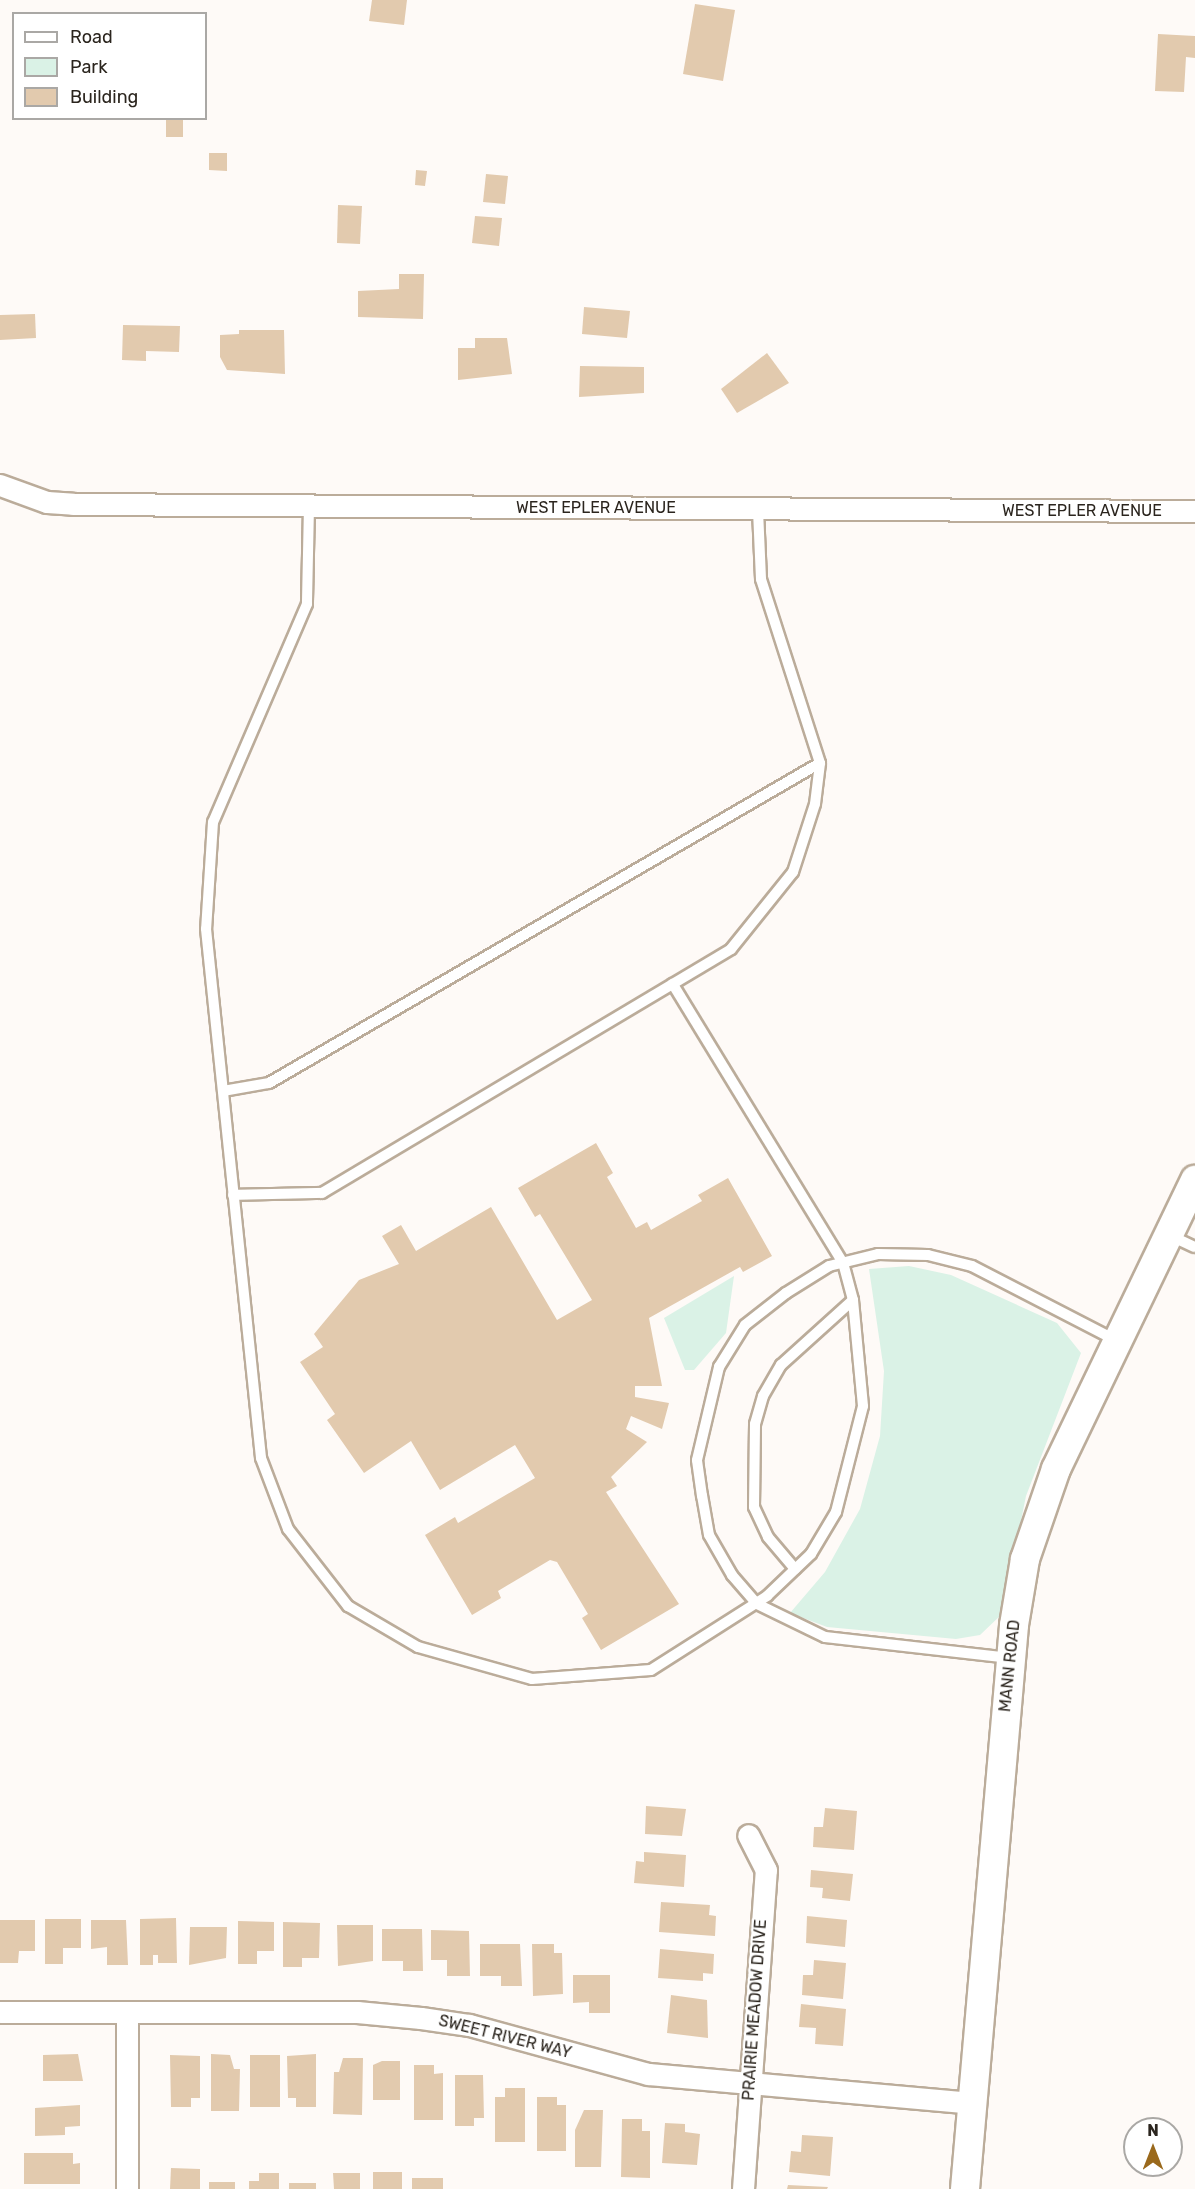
<!DOCTYPE html>
<style>
body{margin:0}
#map{position:relative;width:1195px;height:2189px;overflow:hidden;background:#fefaf7;font-family:Rubik,sans-serif}
div>[style]{position:absolute}
[style*='--x']{left:calc(var(--x)*1px);top:calc(var(--y)*1px);width:calc(var(--w)*1px);rotate:calc(var(--a)*1deg)}
.green>*{inset:0;background:#daf2e6}
.building>*{inset:0;background:#e2caae}
.roads{filter:drop-shadow(2px 0 #bbac9a) drop-shadow(-2px 0 #bbac9a) drop-shadow(0 2px #bbac9a) drop-shadow(0 -2px #bbac9a)}
.lane>*{height:10px;margin:-5px;padding:0 5px;transform-origin:5px;border-radius:5px;background:#fff}
.street>*{height:21px;margin:-10.5px;padding:0 10.5px;transform-origin:10.5px;border-radius:10.5px;background:#fff}
.secondary>*{height:28px;margin:-14px;padding:0 14px;transform-origin:14px;border-radius:14px;background:#fff}
span{translate:-50% -50%;white-space:nowrap;text-align:center;line-height:1.15;-webkit-text-stroke:4.5px #fff;paint-order:stroke}
.street-label{font-size:16px;color:#2b251e}
.legend{position:absolute;left:12px;top:12px;width:195px;height:108px;box-sizing:border-box;background:#fff;border:2px solid #aaa8a5;margin:0;padding:8px 10px;list-style:none;font-size:18px;color:#2b251e}
.legend li{display:flex;align-items:center;gap:12px;height:30px}
.legend b{width:30px;border:2px solid #aaa8a5}
.north{position:absolute;left:1123px;top:2117px;width:60px;height:60px;box-sizing:border-box;background:#fff;border:2px solid #aaa8a5;border-radius:50%;rotate:0deg;font-size:16px;font-weight:700;line-height:24px;text-align:center;color:#2b251e}
.north::after{content:'';display:block;margin:auto;width:21px;height:27px;background:#9a691c;clip-path:polygon(50% 0,100% 100%,50% 72%,0 100%)}
</style>
<div id="map">
<div class="green">
<div style="clip-path:polygon(909px 1266px,951px 1275px,1057px 1323px,1081px 1353px,1026px 1496px,1002px 1614px,980px 1635px,956px 1639px,827px 1627px,790px 1613px,825px 1572px,860px 1509px,880px 1436px,884px 1371px,869px 1269px)"></div>
<div style="clip-path:polygon(734px 1276px,726px 1333px,694px 1370px,685px 1370px,664px 1318px)"></div>
</div>
<div class="building">
<div style="clip-path:polygon(372px 0,407px 0,404px 25px,369px 21px)"></div>
<div style="clip-path:polygon(695px 4px,735px 10px,723px 81px,683px 74px)"></div>
<div style="clip-path:polygon(1158px 34px,1195px 36px,1195px 58px,1186px 57px,1184px 92px,1155px 91px)"></div>
<div style="clip-path:polygon(166px 118px,183px 118px,183px 137px,166px 137px)"></div>
<div style="clip-path:polygon(209px 153px,227px 153px,227px 171px,209px 170px)"></div>
<div style="clip-path:polygon(416px 170px,427px 171px,425px 186px,415px 185px)"></div>
<div style="clip-path:polygon(486px 174px,508px 176px,505px 204px,483px 202px)"></div>
<div style="clip-path:polygon(338px 205px,362px 206px,360px 244px,337px 243px)"></div>
<div style="clip-path:polygon(475px 216px,502px 218px,499px 246px,472px 243px)"></div>
<div style="clip-path:polygon(399px 274px,424px 274px,423px 319px,358px 317px,358px 291px,399px 289px)"></div>
<div style="clip-path:polygon(584px 307px,630px 311px,627px 338px,582px 334px)"></div>
<div style="clip-path:polygon(35px 314px,36px 338px,0 340px,0 315px)"></div>
<div style="clip-path:polygon(123px 325px,180px 326px,179px 352px,146px 351px,146px 361px,122px 360px)"></div>
<div style="clip-path:polygon(239px 330px,284px 330px,285px 374px,227px 370px,220px 357px,220px 335px,239px 334px)"></div>
<div style="clip-path:polygon(475px 338px,507px 338px,512px 374px,458px 380px,458px 348px,475px 348px)"></div>
<div style="clip-path:polygon(767px 353px,789px 383px,737px 413px,721px 389px)"></div>
<div style="clip-path:polygon(580px 366px,644px 367px,644px 393px,579px 397px)"></div>
<div style="clip-path:polygon(596px 1143px,613px 1173px,607px 1177px,636px 1228px,647px 1222px,651px 1230px,702px 1201px,698px 1195px,728px 1178px,772px 1256px,743px 1272px,740px 1267px,649px 1318px,662px 1386px,635px 1386px,635px 1397px,669px 1403px,662px 1429px,631px 1416px,626px 1429px,647px 1442px,611px 1477px,617px 1486px,606px 1492px,679px 1604px,601px 1650px,582px 1618px,588px 1614px,557px 1562px,550px 1560px,498px 1591px,501px 1598px,472px 1615px,425px 1535px,455px 1517px,458px 1523px,535px 1478px,515px 1445px,440px 1490px,411px 1441px,364px 1473px,327px 1420px,335px 1414px,300px 1362px,323px 1347px,314px 1334px,359px 1280px,399px 1264px,382px 1236px,401px 1225px,416px 1251px,491px 1207px,557px 1320px,592px 1300px,540px 1214px,535px 1217px,518px 1188px)"></div>
<div style="clip-path:polygon(646px 1806px,686px 1809px,682px 1836px,645px 1834px)"></div>
<div style="clip-path:polygon(825px 1808px,857px 1811px,854px 1850px,813px 1847px,814px 1827px,823px 1827px)"></div>
<div style="clip-path:polygon(644px 1852px,686px 1855px,684px 1887px,634px 1883px,636px 1861px,644px 1862px)"></div>
<div style="clip-path:polygon(811px 1870px,853px 1874px,850px 1901px,822px 1898px,823px 1888px,810px 1887px)"></div>
<div style="clip-path:polygon(661px 1902px,710px 1905px,709px 1915px,716px 1916px,715px 1936px,659px 1932px)"></div>
<div style="clip-path:polygon(807px 1916px,847px 1920px,845px 1947px,806px 1943px)"></div>
<div style="clip-path:polygon(176px 1918px,177px 1963px,158px 1963px,158px 1955px,153px 1955px,153px 1965px,140px 1965px,140px 1919px)"></div>
<div style="clip-path:polygon(45px 1919px,81px 1919px,81px 1948px,63px 1948px,63px 1964px,45px 1964px)"></div>
<div style="clip-path:polygon(0 1920px,35px 1920px,35px 1951px,19px 1951px,18px 1963px,0 1963px)"></div>
<div style="clip-path:polygon(91px 1920px,126px 1920px,128px 1965px,107px 1965px,107px 1947px,91px 1949px)"></div>
<div style="clip-path:polygon(238px 1921px,274px 1922px,274px 1951px,257px 1951px,257px 1964px,238px 1964px)"></div>
<div style="clip-path:polygon(283px 1922px,320px 1923px,319px 1958px,302px 1958px,302px 1967px,283px 1967px)"></div>
<div style="clip-path:polygon(337px 1925px,373px 1925px,373px 1961px,338px 1966px)"></div>
<div style="clip-path:polygon(190px 1927px,227px 1927px,226px 1958px,189px 1965px)"></div>
<div style="clip-path:polygon(382px 1929px,422px 1929px,423px 1971px,403px 1971px,403px 1961px,382px 1961px)"></div>
<div style="clip-path:polygon(431px 1930px,469px 1931px,470px 1976px,447px 1976px,447px 1960px,431px 1960px)"></div>
<div style="clip-path:polygon(480px 1944px,520px 1944px,522px 1986px,501px 1986px,501px 1976px,480px 1976px)"></div>
<div style="clip-path:polygon(532px 1944px,554px 1944px,554px 1953px,562px 1953px,563px 1994px,533px 1996px)"></div>
<div style="clip-path:polygon(660px 1949px,714px 1954px,713px 1974px,703px 1973px,703px 1981px,658px 1978px)"></div>
<div style="clip-path:polygon(814px 1960px,846px 1963px,843px 1999px,802px 1995px,803px 1975px,813px 1975px)"></div>
<div style="clip-path:polygon(573px 1975px,610px 1975px,610px 2013px,589px 2013px,589px 2002px,573px 2003px)"></div>
<div style="clip-path:polygon(671px 1995px,707px 2000px,708px 2038px,667px 2033px)"></div>
<div style="clip-path:polygon(801px 2004px,846px 2009px,843px 2046px,815px 2044px,816px 2028px,799px 2027px)"></div>
<div style="clip-path:polygon(78px 2054px,83px 2081px,43px 2081px,43px 2055px)"></div>
<div style="clip-path:polygon(211px 2054px,230px 2055px,234px 2069px,240px 2069px,239px 2111px,211px 2111px)"></div>
<div style="clip-path:polygon(316px 2054px,316px 2107px,296px 2107px,296px 2098px,288px 2098px,287px 2056px)"></div>
<div style="clip-path:polygon(170px 2055px,200px 2056px,200px 2098px,191px 2098px,191px 2107px,171px 2107px)"></div>
<div style="clip-path:polygon(250px 2055px,280px 2055px,280px 2107px,250px 2107px)"></div>
<div style="clip-path:polygon(343px 2058px,363px 2058px,362px 2115px,333px 2114px,334px 2072px,339px 2072px)"></div>
<div style="clip-path:polygon(382px 2061px,400px 2061px,400px 2100px,373px 2100px,373px 2065px)"></div>
<div style="clip-path:polygon(414px 2065px,434px 2065px,434px 2074px,443px 2073px,443px 2120px,414px 2120px)"></div>
<div style="clip-path:polygon(455px 2075px,483px 2075px,484px 2118px,474px 2118px,474px 2126px,455px 2126px)"></div>
<div style="clip-path:polygon(505px 2088px,525px 2088px,525px 2142px,495px 2142px,495px 2097px,505px 2097px)"></div>
<div style="clip-path:polygon(537px 2097px,557px 2097px,557px 2105px,566px 2105px,566px 2151px,537px 2151px)"></div>
<div style="clip-path:polygon(80px 2105px,80px 2126px,65px 2127px,65px 2135px,35px 2136px,35px 2108px)"></div>
<div style="clip-path:polygon(584px 2110px,603px 2110px,601px 2167px,575px 2167px,575px 2130px)"></div>
<div style="clip-path:polygon(622px 2119px,642px 2119px,642px 2131px,650px 2131px,650px 2178px,621px 2177px)"></div>
<div style="clip-path:polygon(665px 2123px,685px 2124px,685px 2132px,700px 2134px,697px 2165px,662px 2163px)"></div>
<div style="clip-path:polygon(802px 2135px,833px 2137px,830px 2176px,789px 2172px,791px 2151px,801px 2152px)"></div>
<div style="clip-path:polygon(24px 2153px,73px 2153px,73px 2164px,80px 2163px,80px 2184px,24px 2184px)"></div>
<div style="clip-path:polygon(171px 2168px,200px 2169px,200px 2189px,170px 2189px)"></div>
<div style="clip-path:polygon(373px 2172px,402px 2172px,402px 2189px,373px 2189px)"></div>
<div style="clip-path:polygon(259px 2173px,279px 2173px,279px 2189px,249px 2189px,249px 2181px,259px 2181px)"></div>
<div style="clip-path:polygon(333px 2173px,360px 2173px,360px 2189px,334px 2189px)"></div>
<div style="clip-path:polygon(412px 2178px,443px 2178px,443px 2189px,412px 2189px)"></div>
<div style="clip-path:polygon(209px 2182px,235px 2182px,235px 2189px,209px 2189px)"></div>
<div style="clip-path:polygon(289px 2183px,316px 2183px,316px 2189px,289px 2189px)"></div>
<div style="clip-path:polygon(788px 2185px,828px 2187px,827px 2189px,787px 2189px)"></div>
</div>
<div class="roads">
<div class="lane">
<div style="--x:309;--y:506;--w:98;--a:91.2"></div>
<div style="--x:307;--y:604;--w:237;--a:113.3"></div>
<div style="--x:213;--y:822;--w:107;--a:93.7"></div>
<div style="--x:206;--y:929;--w:532;--a:84.06"></div>
<div style="--x:261;--y:1458;--w:76;--a:69.2"></div>
<div style="--x:288;--y:1529;--w:98;--a:52.1"></div>
<div style="--x:348;--y:1606;--w:81;--a:30.4"></div>
<div style="--x:418;--y:1647;--w:118;--a:15.7"></div>
<div style="--x:532;--y:1679;--w:119;--a:-4.3"></div>
<div style="--x:651;--y:1670;--w:138;--a:-32.5"></div>
<div style="--x:767;--y:1596;--w:61;--a:-43.7"></div>
<div style="--x:811;--y:1554;--w:49;--a:-59.2"></div>
<div style="--x:836;--y:1512;--w:109;--a:-75.7"></div>
<div style="--x:863;--y:1406;--w:106;--a:-95.4"></div>
<div style="--x:853;--y:1300;--w:38;--a:-105"></div>
<div style="--x:843;--y:1263;--w:327;--a:-121.4"></div>
<div style="--x:223;--y:1091;--w:47;--a:-9.9"></div>
<div style="--x:269;--y:1083;--w:637;--a:-30.15"></div>
<div style="--x:233;--y:1195;--w:89;--a:-1.3"></div>
<div style="--x:322;--y:1193;--w:476;--a:-30.8"></div>
<div style="--x:731;--y:949;--w:99;--a:-51.2"></div>
<div style="--x:793;--y:872;--w:71;--a:-72.1"></div>
<div style="--x:815;--y:804;--w:41;--a:-83"></div>
<div style="--x:820;--y:763;--w:193;--a:-107.8"></div>
<div style="--x:761;--y:579;--w:70;--a:-92.5"></div>
<div style="--x:1171;--y:1236;--w:26;--a:25"></div>
<div style="--x:795;--y:1569;--w:42;--a:-130.2"></div>
<div style="--x:768;--y:1537;--w:33;--a:-115"></div>
<div style="--x:754;--y:1507;--w:83;--a:-89.3"></div>
<div style="--x:755;--y:1424;--w:29;--a:-74"></div>
<div style="--x:763;--y:1396;--w:36;--a:-60"></div>
<div style="--x:781;--y:1365;--w:97;--a:-42.1"></div>
<div style="--x:1010;--y:1658;--w:186;--a:-173.5"></div>
<div style="--x:825;--y:1637;--w:76;--a:-154.1"></div>
<div style="--x:757;--y:1604;--w:38;--a:-131"></div>
<div style="--x:732;--y:1575;--w:46;--a:-119.9"></div>
<div style="--x:709;--y:1535;--w:40;--a:-100"></div>
<div style="--x:702;--y:1496;--w:36;--a:-98"></div>
<div style="--x:697;--y:1460;--w:96;--a:-76.7"></div>
<div style="--x:719;--y:1367;--w:49;--a:-58.2"></div>
<div style="--x:745;--y:1325;--w:52;--a:-38"></div>
<div style="--x:786;--y:1293;--w:51;--a:-32.1"></div>
<div style="--x:829;--y:1266;--w:50;--a:-13.8"></div>
<div style="--x:878;--y:1254;--w:50;--a:1.1"></div>
<div style="--x:928;--y:1255;--w:45;--a:14"></div>
<div style="--x:972;--y:1266;--w:163;--a:27.3"></div>
</div>
<div class="street">
<div style="--x:0;--y:485;--w:50;--a:19.9"></div>
<div style="--x:47;--y:502;--w:26;--a:4"></div>
<div style="--x:73;--y:504;--w:1122;--a:0.36"></div>
<div style="--x:0;--y:2012;--w:357;--a:0"></div>
<div style="--x:357;--y:2012;--w:64;--a:5.4"></div>
<div style="--x:421;--y:2018;--w:49;--a:8.3"></div>
<div style="--x:469;--y:2025;--w:186;--a:15.3"></div>
<div style="--x:648;--y:2074;--w:323;--a:5.1"></div>
<div style="--x:127;--y:2189;--w:177;--a:-90"></div>
<div style="--x:743;--y:2189;--w:320;--a:-85.9"></div>
<div style="--x:766;--y:1870;--w:39;--a:-117"></div>
</div>
<div class="secondary">
<div style="--x:965;--y:2189;--w:566;--a:-85.03"></div>
<div style="--x:1014;--y:1625;--w:67;--a:-80.5"></div>
<div style="--x:1025;--y:1559;--w:95;--a:-71"></div>
<div style="--x:1056;--y:1469;--w:321;--a:-64.3"></div>
</div>
</div>
<div class="street-label">
<span style="left:596px;top:508px">WEST EPLER AVENUE</span>
<span style="left:1082px;top:511px">WEST EPLER AVENUE</span>
<span style="left:1010px;top:1666px;rotate:-84deg">MANN ROAD</span>
<span style="left:755px;top:2010px;rotate:-86deg">PRAIRIE MEADOW DRIVE</span>
<span style="left:505px;top:2037px;rotate:14deg">SWEET RIVER WAY</span>
</div>
<ul class="legend">
<li><b style="height:8px;background:#fff"></b>Road</li>
<li><b style="height:16px;background:#daf2e6"></b>Park</li>
<li><b style="height:16px;background:#e2caae"></b>Building</li>
</ul>
<div class="north">N</div>
</div>
